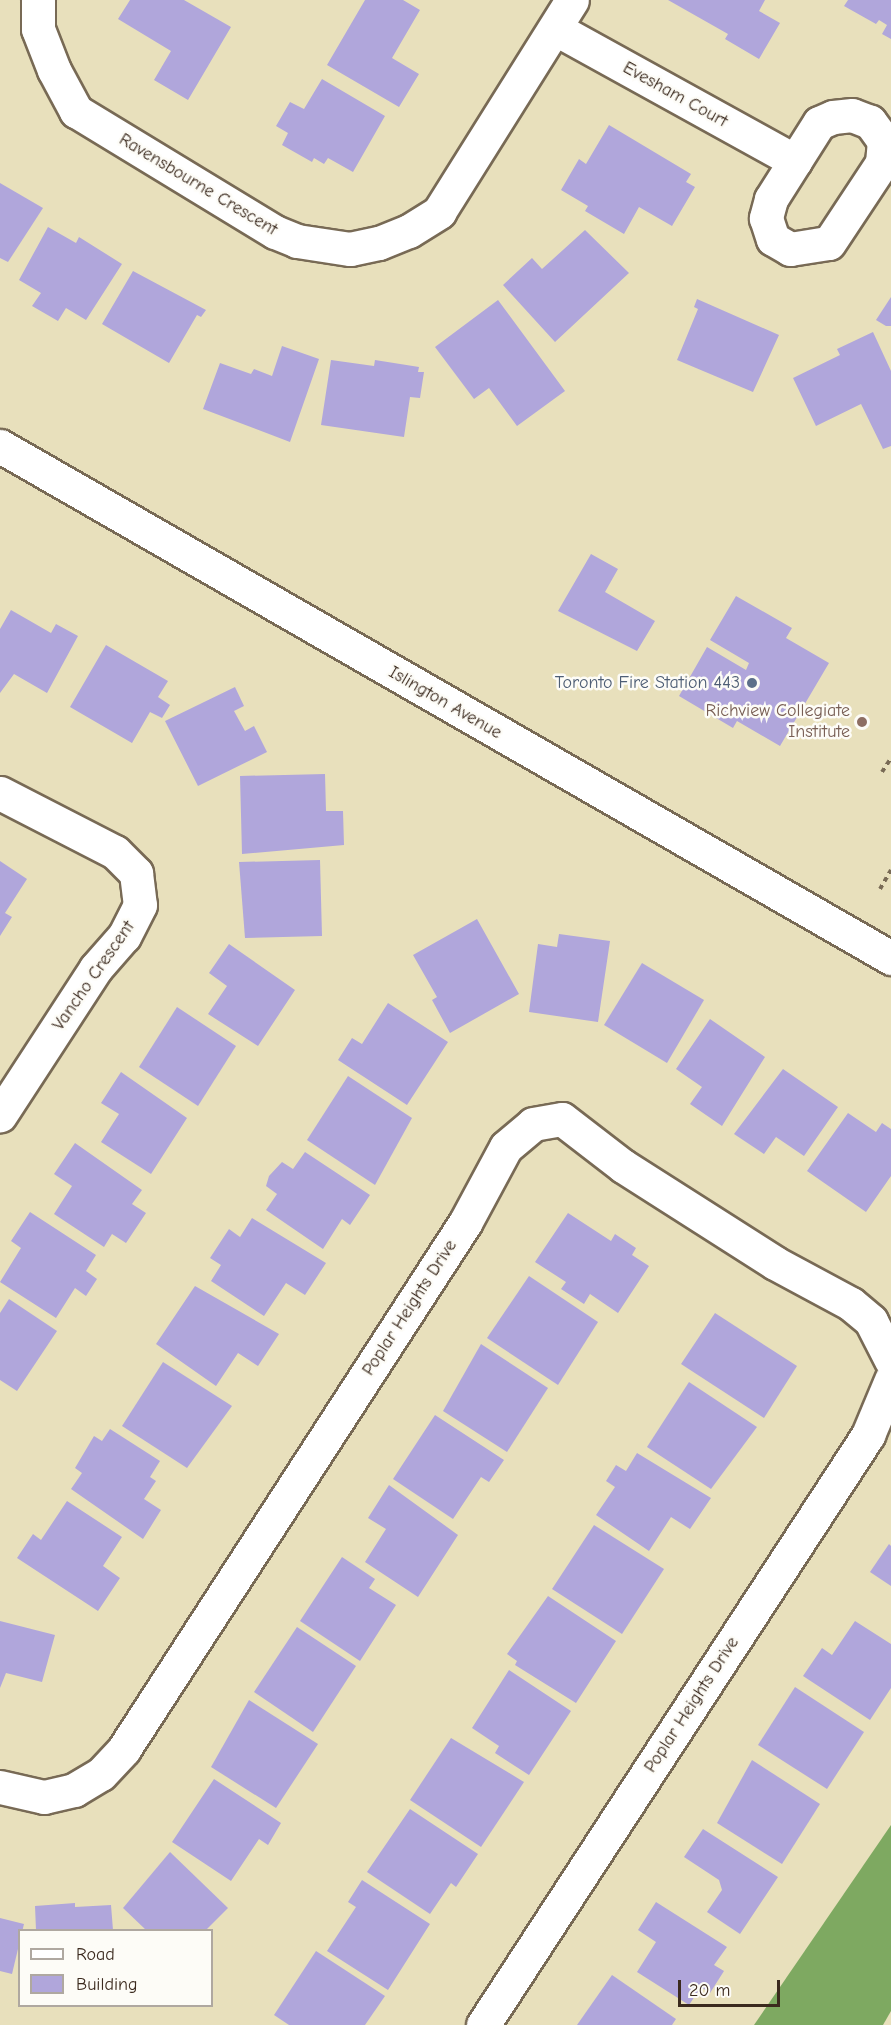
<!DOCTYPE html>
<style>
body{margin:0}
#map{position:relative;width:891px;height:2025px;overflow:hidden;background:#e8e0bc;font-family:"Comic Neue",sans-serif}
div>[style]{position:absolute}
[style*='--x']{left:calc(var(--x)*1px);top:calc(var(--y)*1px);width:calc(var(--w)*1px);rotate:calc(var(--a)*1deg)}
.forest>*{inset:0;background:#7ea961}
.building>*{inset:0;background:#b0a6db}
.path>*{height:4px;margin-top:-2px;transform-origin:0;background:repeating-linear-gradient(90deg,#786a55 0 4.5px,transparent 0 9px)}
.roads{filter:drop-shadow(2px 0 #786a55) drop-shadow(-2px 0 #786a55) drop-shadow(0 2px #786a55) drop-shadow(0 -2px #786a55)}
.minor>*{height:33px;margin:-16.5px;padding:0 16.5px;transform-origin:16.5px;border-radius:16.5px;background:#fff}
.major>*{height:33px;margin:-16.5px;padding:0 16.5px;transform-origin:16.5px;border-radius:16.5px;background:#fff}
.dots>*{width:16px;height:16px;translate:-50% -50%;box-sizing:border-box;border:3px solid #fdfcf7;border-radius:50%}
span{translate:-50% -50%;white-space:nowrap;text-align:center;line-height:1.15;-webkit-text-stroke:5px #fdfcf7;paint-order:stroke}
.street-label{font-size:18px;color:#3b2a1e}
.service-label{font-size:18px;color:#4e5e75}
.right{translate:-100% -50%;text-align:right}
.education-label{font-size:18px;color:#785e54}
.legend{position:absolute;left:18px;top:1929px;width:195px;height:78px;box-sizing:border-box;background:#fdfcf7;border:2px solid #afa8a0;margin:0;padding:8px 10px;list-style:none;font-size:18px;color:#3b2a1e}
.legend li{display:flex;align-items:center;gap:12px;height:30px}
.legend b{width:30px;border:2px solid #afa8a0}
.scale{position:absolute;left:678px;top:1980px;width:102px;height:27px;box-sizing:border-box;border:3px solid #3b2a1e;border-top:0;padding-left:8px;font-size:18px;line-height:21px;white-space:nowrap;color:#3b2a1e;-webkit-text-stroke:4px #fdfcf7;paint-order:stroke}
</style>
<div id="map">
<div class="forest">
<div style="clip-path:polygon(891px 1825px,891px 2011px,883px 2025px,754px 2025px)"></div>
</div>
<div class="building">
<div style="clip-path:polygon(130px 0,184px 0,231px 27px,188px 100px,154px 80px,171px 51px,118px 19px)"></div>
<div style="clip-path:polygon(365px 0,403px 0,420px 10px,392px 58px,419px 74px,399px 107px,327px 65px)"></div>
<div style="clip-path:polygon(668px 0,765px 0,759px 11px,780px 23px,759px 59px,725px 39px,728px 34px)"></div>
<div style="clip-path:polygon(848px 0,891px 0,891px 39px,882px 34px,887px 25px,879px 20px,876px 24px,844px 6px)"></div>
<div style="clip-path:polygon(322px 79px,385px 116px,353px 172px,328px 158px,324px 164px,314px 158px,312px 162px,282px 145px,288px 133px,276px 126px,290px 102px,304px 109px)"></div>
<div style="clip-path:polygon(609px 125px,691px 174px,686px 182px,695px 187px,672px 226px,639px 207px,624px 234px,585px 211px,588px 206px,561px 190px,579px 159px,586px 164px)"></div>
<div style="clip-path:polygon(0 183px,43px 208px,8px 262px,0 258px)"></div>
<div style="clip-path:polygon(48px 227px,76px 243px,79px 237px,122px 264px,86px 320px,66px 308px,58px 321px,32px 306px,41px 293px,19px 280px)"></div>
<div style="clip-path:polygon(585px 230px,629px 273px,555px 342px,503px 285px,532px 258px,542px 269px)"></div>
<div style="clip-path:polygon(133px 271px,206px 310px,201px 317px,197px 315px,169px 363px,102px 324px)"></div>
<div style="clip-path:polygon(891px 297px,891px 326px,886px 326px,876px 320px)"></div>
<div style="clip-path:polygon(697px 299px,779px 335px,753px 392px,677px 360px,698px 309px,694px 307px)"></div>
<div style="clip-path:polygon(498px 300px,565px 391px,517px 426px,489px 388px,474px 399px,435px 347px)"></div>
<div style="clip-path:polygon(873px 332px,891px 371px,891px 446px,883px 449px,861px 404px,816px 426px,793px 378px,840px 355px,837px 349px)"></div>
<div style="clip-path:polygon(282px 346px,319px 359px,290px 442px,203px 409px,220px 363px,251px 374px,254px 369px,272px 376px)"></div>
<div style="clip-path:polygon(331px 360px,374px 366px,375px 360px,419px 367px,418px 372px,424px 372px,420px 398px,410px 397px,404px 437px,321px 425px)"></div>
<div style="clip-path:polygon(591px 554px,618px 569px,605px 592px,655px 621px,637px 651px,558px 611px)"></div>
<div style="clip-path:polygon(736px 596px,792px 628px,786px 638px,829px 663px,780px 746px,737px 721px,733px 728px,679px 696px,707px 647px,746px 670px,749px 663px,710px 640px)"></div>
<div style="clip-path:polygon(11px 610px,51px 633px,56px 624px,78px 636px,47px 693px,14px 674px,0 693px,0 629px)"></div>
<div style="clip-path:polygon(106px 645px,168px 681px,158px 697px,170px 705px,162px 718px,150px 712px,132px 743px,70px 707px)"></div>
<div style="clip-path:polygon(235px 687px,244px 706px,234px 711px,245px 731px,254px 726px,267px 752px,198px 786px,165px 721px)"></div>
<div style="clip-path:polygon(325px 774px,326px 811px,343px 811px,344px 845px,242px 854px,240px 776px)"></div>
<div style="clip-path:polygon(320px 860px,322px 936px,245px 938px,239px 862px)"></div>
<div style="clip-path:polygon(0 861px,27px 879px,5px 913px,12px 917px,0 936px)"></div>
<div style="clip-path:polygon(477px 919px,519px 994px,450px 1033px,432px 1000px,437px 997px,413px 955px)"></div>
<div style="clip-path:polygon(559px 934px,610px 941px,598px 1022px,529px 1012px,538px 944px,557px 947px)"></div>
<div style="clip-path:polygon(229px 944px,295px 990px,258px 1046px,208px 1014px,227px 986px,209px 973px)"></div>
<div style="clip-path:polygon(642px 963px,704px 1000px,667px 1063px,604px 1025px)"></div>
<div style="clip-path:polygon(388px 1003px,448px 1042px,407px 1105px,338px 1060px,352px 1038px,362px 1044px)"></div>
<div style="clip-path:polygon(177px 1007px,236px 1046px,198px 1106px,139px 1067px)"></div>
<div style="clip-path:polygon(710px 1019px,765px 1057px,722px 1126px,690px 1104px,702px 1087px,676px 1069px)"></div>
<div style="clip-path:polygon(783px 1069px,838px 1107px,804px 1156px,776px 1137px,764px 1154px,734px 1134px)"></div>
<div style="clip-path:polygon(121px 1072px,187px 1118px,151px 1174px,101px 1142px,119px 1114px,101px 1103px)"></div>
<div style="clip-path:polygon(348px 1076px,412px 1118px,375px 1185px,307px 1140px)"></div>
<div style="clip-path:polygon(848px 1113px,876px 1132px,882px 1123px,891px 1129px,891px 1176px,866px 1212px,807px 1171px)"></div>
<div style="clip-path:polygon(75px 1143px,142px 1190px,132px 1204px,146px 1213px,126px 1243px,112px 1234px,104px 1247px,54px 1214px,72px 1186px,54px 1174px)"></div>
<div style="clip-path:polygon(305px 1152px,370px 1195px,350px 1225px,342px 1219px,323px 1249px,266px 1210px,277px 1194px,266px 1186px,269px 1176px,282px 1162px,293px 1169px)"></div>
<div style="clip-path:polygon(30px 1212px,96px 1255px,86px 1271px,97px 1279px,86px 1296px,75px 1288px,56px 1318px,0 1282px,21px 1248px,11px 1241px)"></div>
<div style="clip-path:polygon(568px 1213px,611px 1241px,615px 1234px,636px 1248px,632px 1255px,649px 1266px,618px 1313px,590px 1294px,584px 1304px,561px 1289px,566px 1282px,535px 1262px)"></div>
<div style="clip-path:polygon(252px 1218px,326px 1263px,305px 1295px,286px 1283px,264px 1316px,211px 1281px,221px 1265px,210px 1258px,229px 1229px,240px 1237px)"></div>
<div style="clip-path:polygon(529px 1276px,598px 1322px,558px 1385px,487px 1338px)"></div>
<div style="clip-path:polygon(195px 1286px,279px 1334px,258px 1366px,238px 1353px,216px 1386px,156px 1344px)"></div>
<div style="clip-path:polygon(9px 1299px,57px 1331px,17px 1391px,0 1380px,0 1313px)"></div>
<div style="clip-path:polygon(715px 1313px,797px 1366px,764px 1418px,681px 1364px)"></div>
<div style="clip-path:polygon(481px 1344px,548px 1388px,507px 1452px,443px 1411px)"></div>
<div style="clip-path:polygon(163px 1362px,232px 1406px,187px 1468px,122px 1426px)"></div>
<div style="clip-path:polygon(689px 1382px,757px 1427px,711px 1489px,647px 1447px)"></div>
<div style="clip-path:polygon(435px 1415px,504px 1460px,489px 1482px,481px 1477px,453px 1519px,393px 1479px)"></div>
<div style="clip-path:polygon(110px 1429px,160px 1461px,150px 1477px,156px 1481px,144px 1499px,161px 1510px,143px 1539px,71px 1489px,82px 1473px,75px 1468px,94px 1436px,102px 1441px)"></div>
<div style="clip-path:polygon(637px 1453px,711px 1498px,690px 1529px,671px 1517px,649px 1551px,596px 1515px,615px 1487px,606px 1481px,616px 1465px,626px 1471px)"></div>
<div style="clip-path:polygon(389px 1485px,458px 1535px,418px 1597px,365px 1562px,386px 1529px,368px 1518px)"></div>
<div style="clip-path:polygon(67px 1501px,122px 1537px,103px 1566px,120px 1578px,98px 1611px,17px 1558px,33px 1534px,41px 1540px)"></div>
<div style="clip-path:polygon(594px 1525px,664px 1569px,622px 1634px,552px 1589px)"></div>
<div style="clip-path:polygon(889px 1544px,891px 1546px,891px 1586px,870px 1572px)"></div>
<div style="clip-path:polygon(342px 1557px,375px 1579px,369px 1588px,396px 1605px,360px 1661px,300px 1621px)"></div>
<div style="clip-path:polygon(548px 1596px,616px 1641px,576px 1703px,515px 1665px,517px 1661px,507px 1654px)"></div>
<div style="clip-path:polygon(0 1621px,55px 1635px,42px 1682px,6px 1673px,0 1688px)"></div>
<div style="clip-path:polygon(855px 1621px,891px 1644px,891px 1688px,870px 1720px,803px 1676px,822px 1648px,832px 1655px)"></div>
<div style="clip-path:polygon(297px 1627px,356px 1666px,313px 1732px,254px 1692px)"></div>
<div style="clip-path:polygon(509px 1670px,571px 1711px,529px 1775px,495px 1753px,499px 1746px,472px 1728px)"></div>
<div style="clip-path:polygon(795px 1687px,864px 1732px,827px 1789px,758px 1745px)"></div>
<div style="clip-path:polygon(249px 1700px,318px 1744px,276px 1808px,211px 1767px)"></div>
<div style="clip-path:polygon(451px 1738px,524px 1782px,481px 1847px,410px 1800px)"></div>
<div style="clip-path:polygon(752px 1760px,820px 1804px,782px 1864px,717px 1823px)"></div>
<div style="clip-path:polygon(214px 1779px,281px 1823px,268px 1845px,259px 1839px,231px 1881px,172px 1842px)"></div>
<div style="clip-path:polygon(410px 1809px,478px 1854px,456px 1887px,451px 1883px,430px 1914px,367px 1872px)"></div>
<div style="clip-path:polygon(703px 1829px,778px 1877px,740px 1934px,707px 1912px,722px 1890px,719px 1880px,684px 1857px)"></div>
<div style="clip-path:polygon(170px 1852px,228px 1908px,206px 1930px,146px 1930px,123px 1908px)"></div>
<div style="clip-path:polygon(362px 1880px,430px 1924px,388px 1990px,327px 1951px,356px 1907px,348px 1902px)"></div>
<div style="clip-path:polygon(656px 1902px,727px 1947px,714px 1965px,724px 1971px,710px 1993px,701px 1987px,689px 2005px,637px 1972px,656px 1942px,638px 1930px)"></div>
<div style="clip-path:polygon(75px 1903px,75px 1907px,111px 1905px,113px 1930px,36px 1930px,35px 1906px)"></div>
<div style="clip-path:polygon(0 1918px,24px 1924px,12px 1974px,0 1971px)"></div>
<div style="clip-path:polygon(316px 1951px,385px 1996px,365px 2025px,289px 2025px,274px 2015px)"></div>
<div style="clip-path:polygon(612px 1975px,676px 2019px,672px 2025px,577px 2025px)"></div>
</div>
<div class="path">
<div style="--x:882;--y:772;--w:17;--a:-57"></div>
<div style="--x:880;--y:889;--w:22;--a:-60"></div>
</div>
<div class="roads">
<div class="minor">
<div style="--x:38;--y:0;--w:29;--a:90"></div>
<div style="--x:38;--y:29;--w:44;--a:68.7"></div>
<div style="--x:54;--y:70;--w:47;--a:61.8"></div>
<div style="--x:76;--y:111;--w:233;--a:31.3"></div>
<div style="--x:275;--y:232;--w:24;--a:22"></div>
<div style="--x:297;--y:241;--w:54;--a:8.6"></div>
<div style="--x:350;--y:249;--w:30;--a:-12"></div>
<div style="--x:379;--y:243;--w:32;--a:-22"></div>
<div style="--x:409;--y:231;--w:36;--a:-32"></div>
<div style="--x:439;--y:212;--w:250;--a:-57.9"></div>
<div style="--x:556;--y:29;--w:273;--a:28.9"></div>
<div style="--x:795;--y:161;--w:45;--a:122.3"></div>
<div style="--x:771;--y:199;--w:20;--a:105"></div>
<div style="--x:766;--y:218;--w:22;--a:72"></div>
<div style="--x:773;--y:239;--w:20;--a:30"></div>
<div style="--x:790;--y:249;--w:39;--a:-9"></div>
<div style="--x:829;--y:243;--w:96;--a:-56.5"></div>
<div style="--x:882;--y:163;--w:22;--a:-85"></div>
<div style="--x:884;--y:141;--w:24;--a:-126"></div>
<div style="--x:870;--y:122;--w:19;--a:-159"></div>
<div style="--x:852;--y:115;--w:19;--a:174"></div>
<div style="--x:833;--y:117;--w:15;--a:157"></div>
<div style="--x:819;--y:123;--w:45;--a:122.3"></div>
<div style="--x:0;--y:793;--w:129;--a:27.2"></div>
<div style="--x:115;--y:852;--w:30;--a:45"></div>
<div style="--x:136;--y:873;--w:32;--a:83"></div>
<div style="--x:140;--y:905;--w:35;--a:117"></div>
<div style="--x:124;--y:936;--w:43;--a:131.2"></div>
<div style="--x:96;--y:968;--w:176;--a:123.1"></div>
<div style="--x:0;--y:1787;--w:45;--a:12.8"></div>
<div style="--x:44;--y:1797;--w:31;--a:-13"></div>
<div style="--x:74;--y:1790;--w:31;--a:-31"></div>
<div style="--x:101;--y:1774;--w:34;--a:-47"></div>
<div style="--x:124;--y:1749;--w:627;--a:-57.05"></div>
<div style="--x:465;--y:1223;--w:86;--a:-61.7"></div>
<div style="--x:506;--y:1147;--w:35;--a:-40"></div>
<div style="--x:533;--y:1124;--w:29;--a:-10"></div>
<div style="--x:562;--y:1119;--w:77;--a:37.6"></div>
<div style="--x:623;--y:1166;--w:180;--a:32.5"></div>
<div style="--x:775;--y:1263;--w:86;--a:28.3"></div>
<div style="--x:851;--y:1304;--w:26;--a:40"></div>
<div style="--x:871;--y:1321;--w:44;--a:62.9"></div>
<div style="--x:483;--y:2025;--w:705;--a:-56.87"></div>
<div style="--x:868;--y:1435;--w:60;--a:-67.3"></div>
</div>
<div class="major">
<div style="--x:0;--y:446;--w:1028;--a:29.88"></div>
</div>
</div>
<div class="dots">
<div style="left:752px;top:683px;background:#5c6f8a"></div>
<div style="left:862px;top:722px;background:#8d6e63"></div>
</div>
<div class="street-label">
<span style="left:675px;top:95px;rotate:29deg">Evesham Court</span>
<span style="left:198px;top:185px;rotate:31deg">Ravensbourne Crescent</span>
<span style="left:445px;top:703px;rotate:30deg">Islington Avenue</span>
<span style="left:94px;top:976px;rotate:-55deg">Vancho Crescent</span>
<span style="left:410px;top:1308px;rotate:-57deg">Poplar Heights Drive</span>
<span style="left:692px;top:1705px;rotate:-57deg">Poplar Heights Drive</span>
</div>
<div class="service-label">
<span class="right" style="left:740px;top:683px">Toronto Fire Station 443</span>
</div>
<div class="education-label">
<span class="right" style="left:850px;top:722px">Richview Collegiate<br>Institute</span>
</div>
<ul class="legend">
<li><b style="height:8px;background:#fff"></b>Road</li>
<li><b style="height:16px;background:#b0a6db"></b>Building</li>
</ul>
<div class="scale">20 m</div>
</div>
